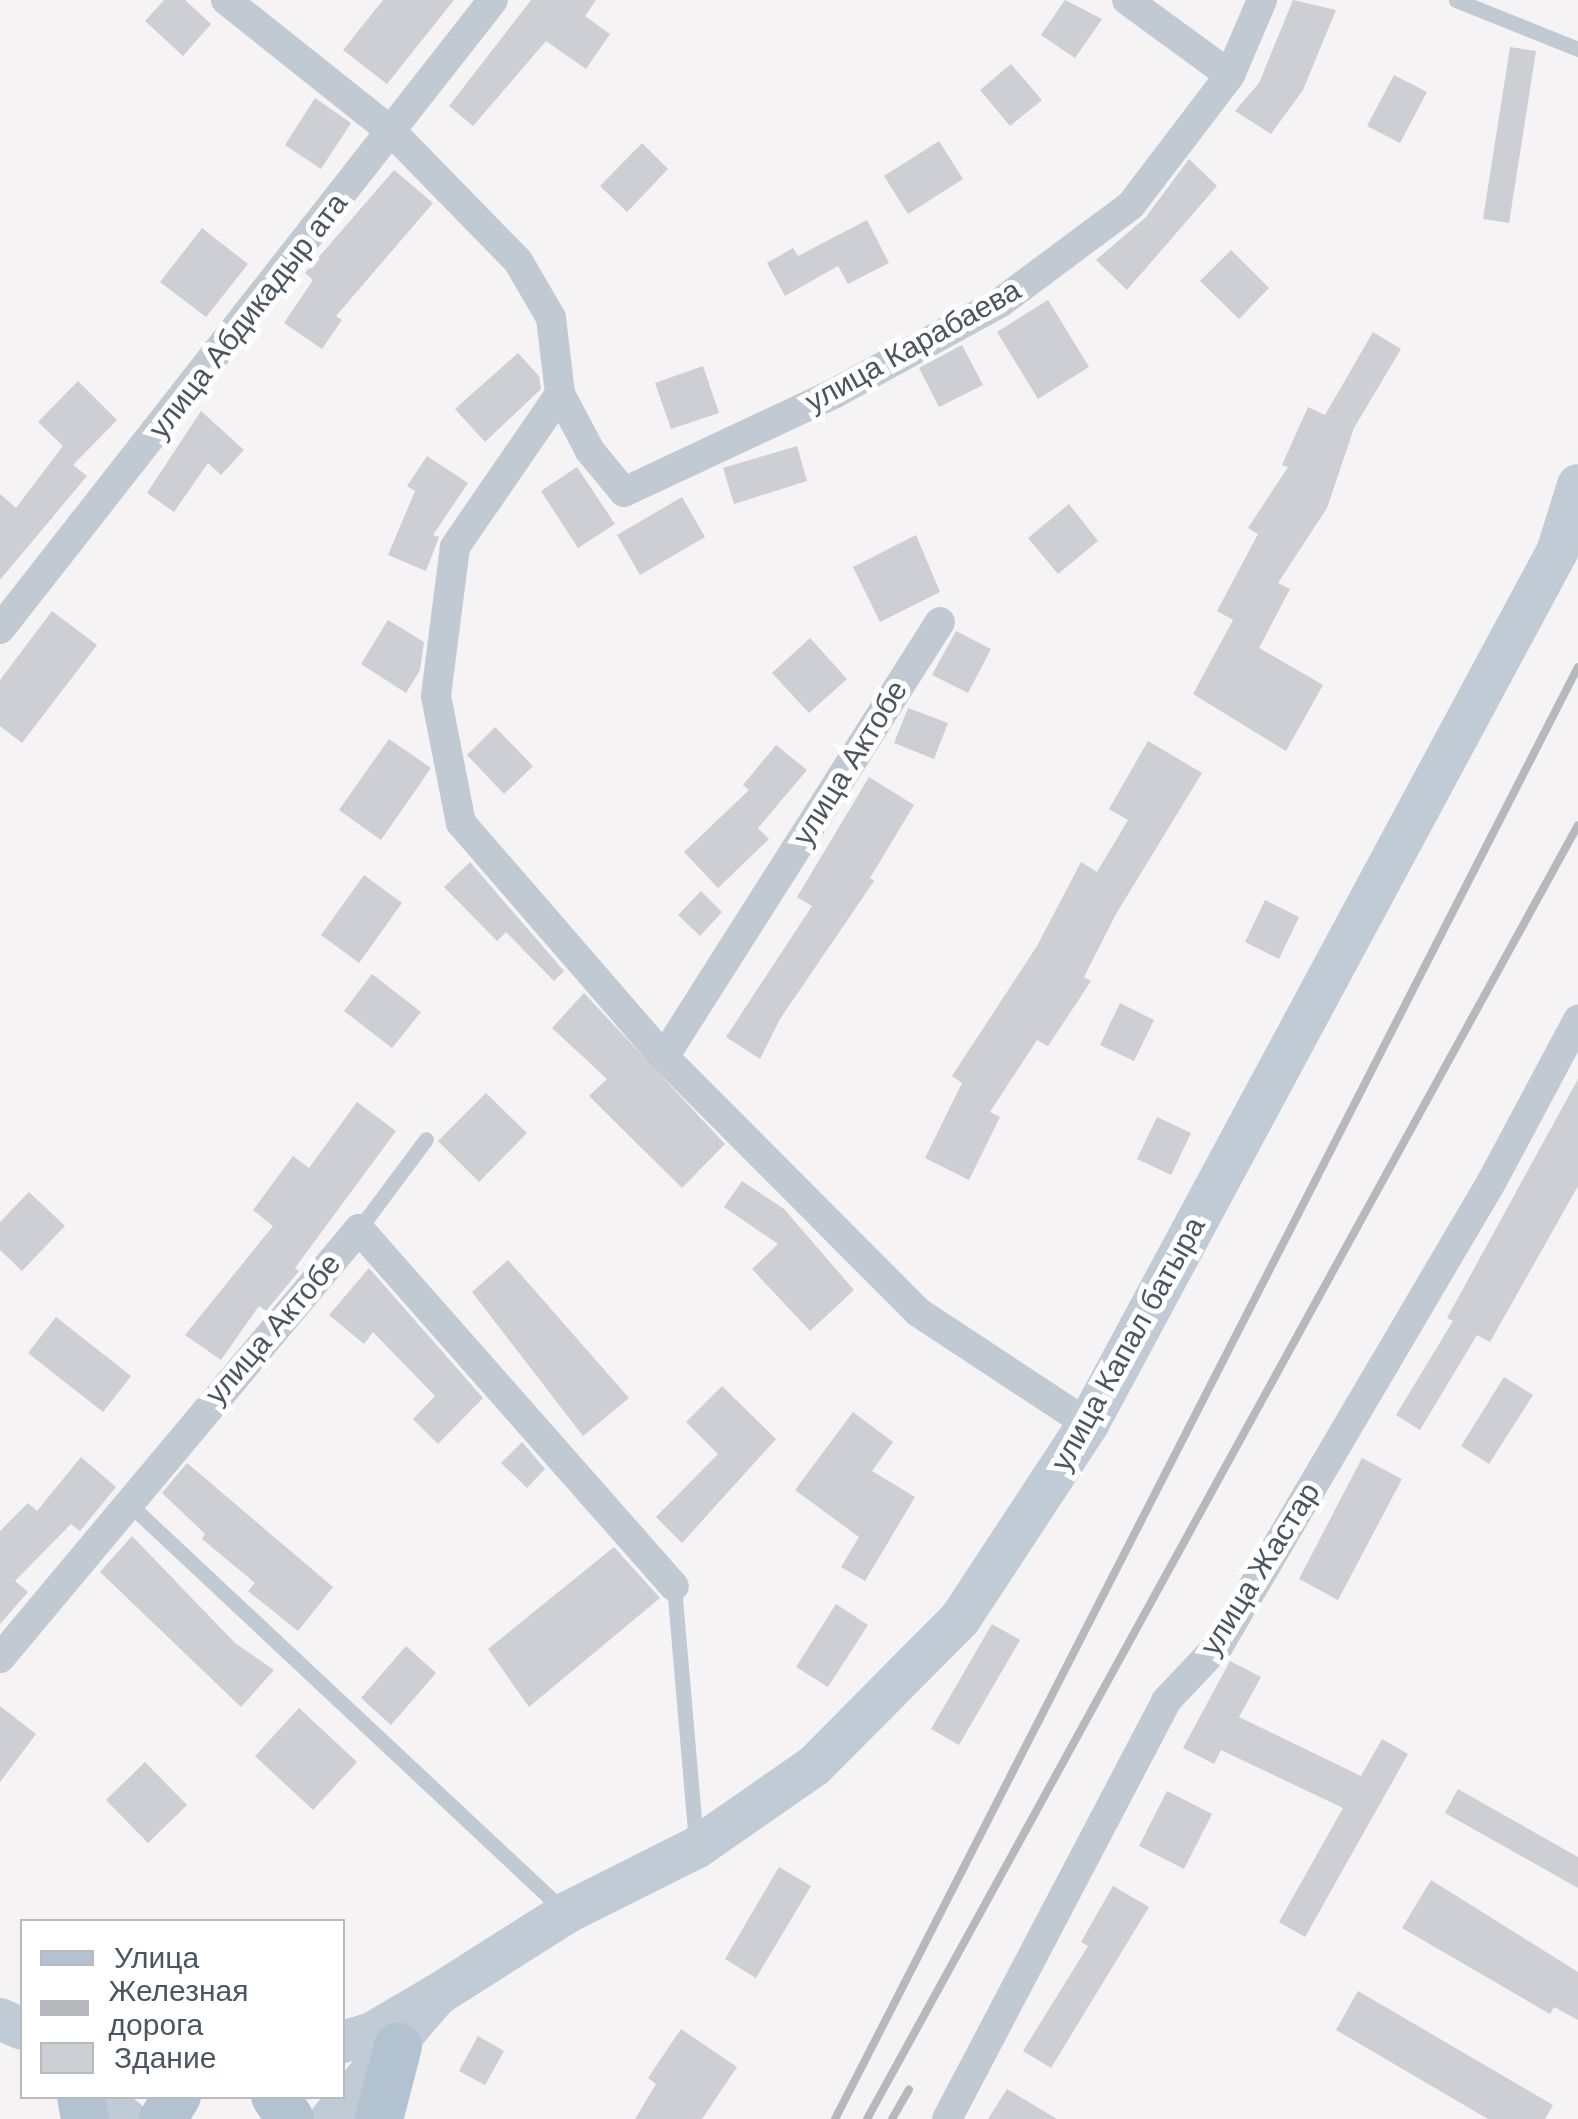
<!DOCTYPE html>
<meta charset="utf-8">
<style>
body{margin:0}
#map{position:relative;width:1578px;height:2119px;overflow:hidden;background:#f5f3f3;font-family:Arial,sans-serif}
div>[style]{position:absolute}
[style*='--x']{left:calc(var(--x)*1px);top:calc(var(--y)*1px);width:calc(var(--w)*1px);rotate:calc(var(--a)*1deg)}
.building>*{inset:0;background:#cdcfd5}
.lane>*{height:15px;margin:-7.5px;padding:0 7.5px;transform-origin:7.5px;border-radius:7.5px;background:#c1cad2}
.street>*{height:30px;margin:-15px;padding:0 15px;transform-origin:15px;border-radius:15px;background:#c1cad2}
.secondary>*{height:42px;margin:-21px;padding:0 21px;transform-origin:21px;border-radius:21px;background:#c1cbd6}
.primary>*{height:48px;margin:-24px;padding:0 24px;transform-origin:24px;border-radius:24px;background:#b3c2d1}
.rail>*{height:8px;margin:-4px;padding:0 4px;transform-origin:4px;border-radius:4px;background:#b5b8bd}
span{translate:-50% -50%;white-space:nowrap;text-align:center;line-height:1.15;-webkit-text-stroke:10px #fff;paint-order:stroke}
.street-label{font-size:30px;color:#4a5661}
.legend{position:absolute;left:20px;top:1919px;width:325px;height:180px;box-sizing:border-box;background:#fff;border:2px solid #b7bbc0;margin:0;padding:12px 18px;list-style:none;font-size:30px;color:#4a5661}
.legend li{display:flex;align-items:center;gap:20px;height:50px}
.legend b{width:50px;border:2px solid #b7bbc0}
</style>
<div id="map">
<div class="building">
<div style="clip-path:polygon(164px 0,185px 0,211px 24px,183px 56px,145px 21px)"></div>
<div style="clip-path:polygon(383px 0,454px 0,387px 84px,343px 50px)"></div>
<div style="clip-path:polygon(531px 0,596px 0,585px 16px,610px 34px,586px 69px,546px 41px,473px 126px,449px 106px)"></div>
<div style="clip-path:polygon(1065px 0,1102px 19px,1075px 58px,1041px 35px)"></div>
<div style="clip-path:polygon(1293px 0,1336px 10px,1303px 90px,1271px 134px,1235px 111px,1259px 83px)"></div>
<div style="clip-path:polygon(1510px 47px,1536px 51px,1509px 223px,1483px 219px)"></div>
<div style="clip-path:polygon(1011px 64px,1042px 100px,1010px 126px,980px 90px)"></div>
<div style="clip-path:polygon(1394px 75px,1427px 92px,1400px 143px,1367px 126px)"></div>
<div style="clip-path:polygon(315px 98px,351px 123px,321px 169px,285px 145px)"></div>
<div style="clip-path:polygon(939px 141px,963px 179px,908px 214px,884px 176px)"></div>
<div style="clip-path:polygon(642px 143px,668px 169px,627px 212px,600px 186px)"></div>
<div style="clip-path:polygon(1189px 159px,1217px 186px,1127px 290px,1096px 260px,1146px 217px)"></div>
<div style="clip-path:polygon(394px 170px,433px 203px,336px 316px,342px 320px,322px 349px,284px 323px,313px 280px,305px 273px)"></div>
<div style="clip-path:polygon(867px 220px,889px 263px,848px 284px,838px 266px,785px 296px,767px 263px,793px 248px,798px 256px)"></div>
<div style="clip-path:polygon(202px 228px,248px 264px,206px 317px,160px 282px)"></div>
<div style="clip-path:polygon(1231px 250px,1269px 288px,1239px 319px,1200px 281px)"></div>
<div style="clip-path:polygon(1048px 300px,1089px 367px,1038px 399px,997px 332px)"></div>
<div style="clip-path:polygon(1373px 332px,1401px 349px,1354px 428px,1327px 508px,1278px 583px,1290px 589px,1259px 648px,1323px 685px,1286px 751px,1193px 694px,1233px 620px,1217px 611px,1258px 534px,1248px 528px,1288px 467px,1282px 465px,1308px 407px,1325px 415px)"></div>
<div style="clip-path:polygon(962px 345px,983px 385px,939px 407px,919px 368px)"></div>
<div style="clip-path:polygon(518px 353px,539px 376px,541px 389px,485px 442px,455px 409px)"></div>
<div style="clip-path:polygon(703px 366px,719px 413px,671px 429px,655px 383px)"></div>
<div style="clip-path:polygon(78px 381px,117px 420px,73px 465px,87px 476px,0 580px,0 494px,16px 508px,63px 446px,38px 422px)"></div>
<div style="clip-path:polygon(201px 411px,244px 450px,221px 475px,208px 463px,174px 512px,147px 493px)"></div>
<div style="clip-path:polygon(797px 446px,807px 481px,734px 504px,723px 468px)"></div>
<div style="clip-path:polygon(427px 456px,468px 483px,433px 535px,439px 537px,426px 571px,388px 555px,415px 491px,407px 486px)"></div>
<div style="clip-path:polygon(577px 467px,615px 524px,578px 548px,541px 491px)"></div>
<div style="clip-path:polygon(682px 497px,705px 537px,640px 575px,617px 535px)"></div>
<div style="clip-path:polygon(1069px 504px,1098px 541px,1058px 574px,1028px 538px)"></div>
<div style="clip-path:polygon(916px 535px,940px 592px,880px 622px,853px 567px)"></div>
<div style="clip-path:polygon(52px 611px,97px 645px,22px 743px,0 726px,0 680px)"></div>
<div style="clip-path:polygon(388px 620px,424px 642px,420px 670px,406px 693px,361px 664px)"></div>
<div style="clip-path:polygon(956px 631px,991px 649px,968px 693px,932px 675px)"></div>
<div style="clip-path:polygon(810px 638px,847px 679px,809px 713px,772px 673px)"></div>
<div style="clip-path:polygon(908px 708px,948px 723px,934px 759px,894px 743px)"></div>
<div style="clip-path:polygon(495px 727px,533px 766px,504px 794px,467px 755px)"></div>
<div style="clip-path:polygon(389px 739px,431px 768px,381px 840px,339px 810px)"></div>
<div style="clip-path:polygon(1148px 741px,1202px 773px,1116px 914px,1084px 977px,1091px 981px,1048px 1046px,1037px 1040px,990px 1112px,1000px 1117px,969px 1180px,925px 1158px,962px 1083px,952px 1076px,1037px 946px,1081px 862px,1097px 872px,1128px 820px,1109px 809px)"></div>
<div style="clip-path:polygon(776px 745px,807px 770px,758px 828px,769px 839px,718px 888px,684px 852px,749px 790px,743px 785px)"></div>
<div style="clip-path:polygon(869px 777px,914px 805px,870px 878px,874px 881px,780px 1019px,760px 1059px,726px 1037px,812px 906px,797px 897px)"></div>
<div style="clip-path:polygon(470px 862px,564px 971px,554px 981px,506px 932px,497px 941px,444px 887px)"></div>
<div style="clip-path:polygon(364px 875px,402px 903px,359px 963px,321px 935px)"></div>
<div style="clip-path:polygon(701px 891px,722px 912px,700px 936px,678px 915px)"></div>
<div style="clip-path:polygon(1265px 900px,1299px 917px,1279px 959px,1245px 942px)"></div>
<div style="clip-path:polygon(372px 974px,421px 1012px,392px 1048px,344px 1011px)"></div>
<div style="clip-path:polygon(584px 993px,725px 1144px,682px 1188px,589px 1096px,607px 1079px,552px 1028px)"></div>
<div style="clip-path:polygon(1120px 1003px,1154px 1020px,1134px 1061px,1100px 1045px)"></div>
<div style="clip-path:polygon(1578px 1079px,1578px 1186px,1490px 1342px,1477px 1335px,1420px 1430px,1396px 1415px,1453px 1321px,1447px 1318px)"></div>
<div style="clip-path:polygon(486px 1093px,527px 1133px,479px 1182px,438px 1141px)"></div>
<div style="clip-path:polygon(357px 1102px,396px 1131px,295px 1268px,299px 1271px,266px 1311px,259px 1306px,221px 1360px,185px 1335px,273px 1226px,253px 1210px,293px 1156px,309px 1168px)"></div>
<div style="clip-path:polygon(1157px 1117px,1191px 1133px,1171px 1175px,1137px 1159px)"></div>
<div style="clip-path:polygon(742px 1181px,784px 1209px,854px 1290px,810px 1331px,752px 1269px,778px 1244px,724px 1207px)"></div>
<div style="clip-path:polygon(29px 1192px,65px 1226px,22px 1271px,0 1250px,0 1222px)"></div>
<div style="clip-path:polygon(508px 1260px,629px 1398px,583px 1436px,472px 1292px)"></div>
<div style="clip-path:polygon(369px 1268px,483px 1398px,438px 1444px,413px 1419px,435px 1396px,373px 1332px,364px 1344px,329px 1315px)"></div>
<div style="clip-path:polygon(56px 1317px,131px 1376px,103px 1412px,28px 1353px)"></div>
<div style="clip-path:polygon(1504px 1377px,1533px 1395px,1489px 1464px,1461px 1446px)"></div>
<div style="clip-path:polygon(722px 1386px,776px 1439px,682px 1543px,656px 1517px,718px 1454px,686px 1422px)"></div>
<div style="clip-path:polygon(853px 1412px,893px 1442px,872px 1471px,915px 1497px,865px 1581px,841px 1567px,859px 1537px,795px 1490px)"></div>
<div style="clip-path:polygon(522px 1442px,545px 1469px,527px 1488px,501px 1463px)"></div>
<div style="clip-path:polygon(81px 1457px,116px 1487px,80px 1531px,71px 1524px,15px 1581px,28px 1592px,0 1624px,0 1531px,28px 1503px,37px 1511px)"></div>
<div style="clip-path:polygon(1362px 1458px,1402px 1479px,1338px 1600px,1299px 1579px)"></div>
<div style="clip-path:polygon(187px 1463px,333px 1587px,298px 1631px,248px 1591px,255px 1583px,202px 1539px,205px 1534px,162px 1493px)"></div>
<div style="clip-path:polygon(132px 1536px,235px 1643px,274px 1670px,241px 1707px,100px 1572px)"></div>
<div style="clip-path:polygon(614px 1547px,660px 1598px,529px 1707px,488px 1649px)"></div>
<div style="clip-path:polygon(836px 1604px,868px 1625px,828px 1687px,796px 1667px)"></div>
<div style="clip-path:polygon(992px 1624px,1020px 1640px,959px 1745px,931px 1729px)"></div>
<div style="clip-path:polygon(406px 1646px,436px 1673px,391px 1725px,361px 1698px)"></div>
<div style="clip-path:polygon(1230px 1661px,1261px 1677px,1239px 1717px,1361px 1776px,1382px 1739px,1408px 1754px,1305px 1937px,1279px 1922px,1343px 1808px,1221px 1750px,1214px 1764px,1183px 1748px)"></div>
<div style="clip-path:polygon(0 1706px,36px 1734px,0 1782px)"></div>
<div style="clip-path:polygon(299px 1708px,357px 1762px,313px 1810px,255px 1756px)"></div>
<div style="clip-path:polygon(145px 1762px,187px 1805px,148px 1843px,106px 1800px)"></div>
<div style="clip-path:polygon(1458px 1789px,1578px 1857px,1578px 1888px,1445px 1813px)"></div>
<div style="clip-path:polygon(1167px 1791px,1212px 1814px,1184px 1869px,1139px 1846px)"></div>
<div style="clip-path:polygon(779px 1867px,811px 1886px,756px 1978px,725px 1959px)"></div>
<div style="clip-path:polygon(1431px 1880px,1578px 1972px,1578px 2020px,1554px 2007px,1550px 2014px,1402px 1928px)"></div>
<div style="clip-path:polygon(1113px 1886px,1149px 1907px,1051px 2068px,1023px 2051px,1088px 1946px,1081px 1942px)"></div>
<div style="clip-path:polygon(1358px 1991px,1553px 2105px,1545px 2119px,1488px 2119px,1336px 2030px)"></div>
<div style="clip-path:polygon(681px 2029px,737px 2067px,702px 2119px,635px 2119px,656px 2084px,648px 2078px)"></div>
<div style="clip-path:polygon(478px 2036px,504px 2051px,485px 2085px,459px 2071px)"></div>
<div style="clip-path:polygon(1007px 2089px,1057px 2119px,988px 2119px)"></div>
</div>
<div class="lane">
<div style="--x:1456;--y:0;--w:131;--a:21.9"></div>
<div style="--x:359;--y:1229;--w:112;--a:-53.3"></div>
<div style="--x:126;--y:1501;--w:601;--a:43.11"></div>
<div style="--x:674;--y:1586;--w:256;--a:85.1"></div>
</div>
<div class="street">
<div style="--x:226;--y:0;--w:212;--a:38.5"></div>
<div style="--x:392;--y:132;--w:180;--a:45.7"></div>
<div style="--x:518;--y:261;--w:66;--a:59.9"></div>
<div style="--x:551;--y:318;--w:77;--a:83.2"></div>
<div style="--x:560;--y:394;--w:64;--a:62.2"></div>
<div style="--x:590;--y:451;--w:53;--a:50.3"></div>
<div style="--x:624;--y:492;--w:233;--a:-25.1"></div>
<div style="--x:835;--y:393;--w:189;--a:-28.7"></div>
<div style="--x:1001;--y:302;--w:162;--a:-36.7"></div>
<div style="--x:1131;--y:205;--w:163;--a:-52.7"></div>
<div style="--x:1230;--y:75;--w:82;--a:-66.9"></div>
<div style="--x:1127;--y:0;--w:127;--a:36.1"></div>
<div style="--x:560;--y:394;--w:186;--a:124.5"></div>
<div style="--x:455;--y:547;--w:150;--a:97.3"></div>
<div style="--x:436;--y:696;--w:129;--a:78.9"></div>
<div style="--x:461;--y:823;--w:310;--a:49.1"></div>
<div style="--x:664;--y:1057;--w:360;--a:45.1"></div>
<div style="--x:918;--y:1312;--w:204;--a:33.4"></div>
<div style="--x:0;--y:629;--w:799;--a:-51.91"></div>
<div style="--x:664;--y:1057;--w:515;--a:-57.61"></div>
<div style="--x:0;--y:1658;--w:559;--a:-50.08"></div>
<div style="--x:359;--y:1229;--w:476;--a:48.6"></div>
<div style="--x:947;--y:2119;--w:472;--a:-62.3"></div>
<div style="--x:1166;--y:1701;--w:77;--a:-46.6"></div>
<div style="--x:1219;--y:1645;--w:538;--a:-59.53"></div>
<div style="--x:1492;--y:1181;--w:183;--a:-61.9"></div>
</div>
<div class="secondary">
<div style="--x:437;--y:1995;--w:153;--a:-32.4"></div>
<div style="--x:566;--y:1913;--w:145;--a:-26.6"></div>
<div style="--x:696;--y:1848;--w:144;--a:-34.8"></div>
<div style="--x:814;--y:1766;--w:207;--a:-45.2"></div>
<div style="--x:960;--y:1619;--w:233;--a:-56.7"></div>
<div style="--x:1088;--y:1424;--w:990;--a:-61.73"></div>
<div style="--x:1557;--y:552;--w:70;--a:-72.6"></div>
<div style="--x:0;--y:2019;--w:24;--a:24"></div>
<div style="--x:93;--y:2096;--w:40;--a:34.9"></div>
<div style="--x:331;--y:2119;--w:163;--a:-49.5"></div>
<div style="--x:437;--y:1995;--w:75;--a:149.7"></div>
<div style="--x:372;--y:2033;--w:31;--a:163"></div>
</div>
<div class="primary">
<div style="--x:81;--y:2096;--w:23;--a:80"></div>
<div style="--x:275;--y:2096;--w:27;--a:57"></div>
<div style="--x:163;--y:2119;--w:27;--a:-59"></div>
<div style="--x:379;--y:2119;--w:75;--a:-75.4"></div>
</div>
<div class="rail">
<div style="--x:835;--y:2119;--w:1631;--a:-62.9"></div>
<div style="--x:867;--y:2119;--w:1476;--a:-61.21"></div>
<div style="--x:892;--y:2119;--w:34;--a:-60"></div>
</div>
<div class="street-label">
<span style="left:248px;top:316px;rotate:-52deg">улица Абдикадыр ата</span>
<span style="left:913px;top:346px;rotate:-29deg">улица Карабаева</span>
<span style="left:850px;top:763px;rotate:-58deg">улица Актобе</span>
<span style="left:273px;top:1329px;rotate:-49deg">улица Актобе</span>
<span style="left:1128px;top:1344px;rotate:-61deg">улица Капал батыра</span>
<span style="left:1260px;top:1569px;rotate:-58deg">улица Жастар</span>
</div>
<ul class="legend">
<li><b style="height:12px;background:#b3c2d1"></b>Улица</li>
<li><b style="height:12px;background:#b5b8bd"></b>Железная дорога</li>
<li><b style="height:28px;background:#cdcfd5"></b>Здание</li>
</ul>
</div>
